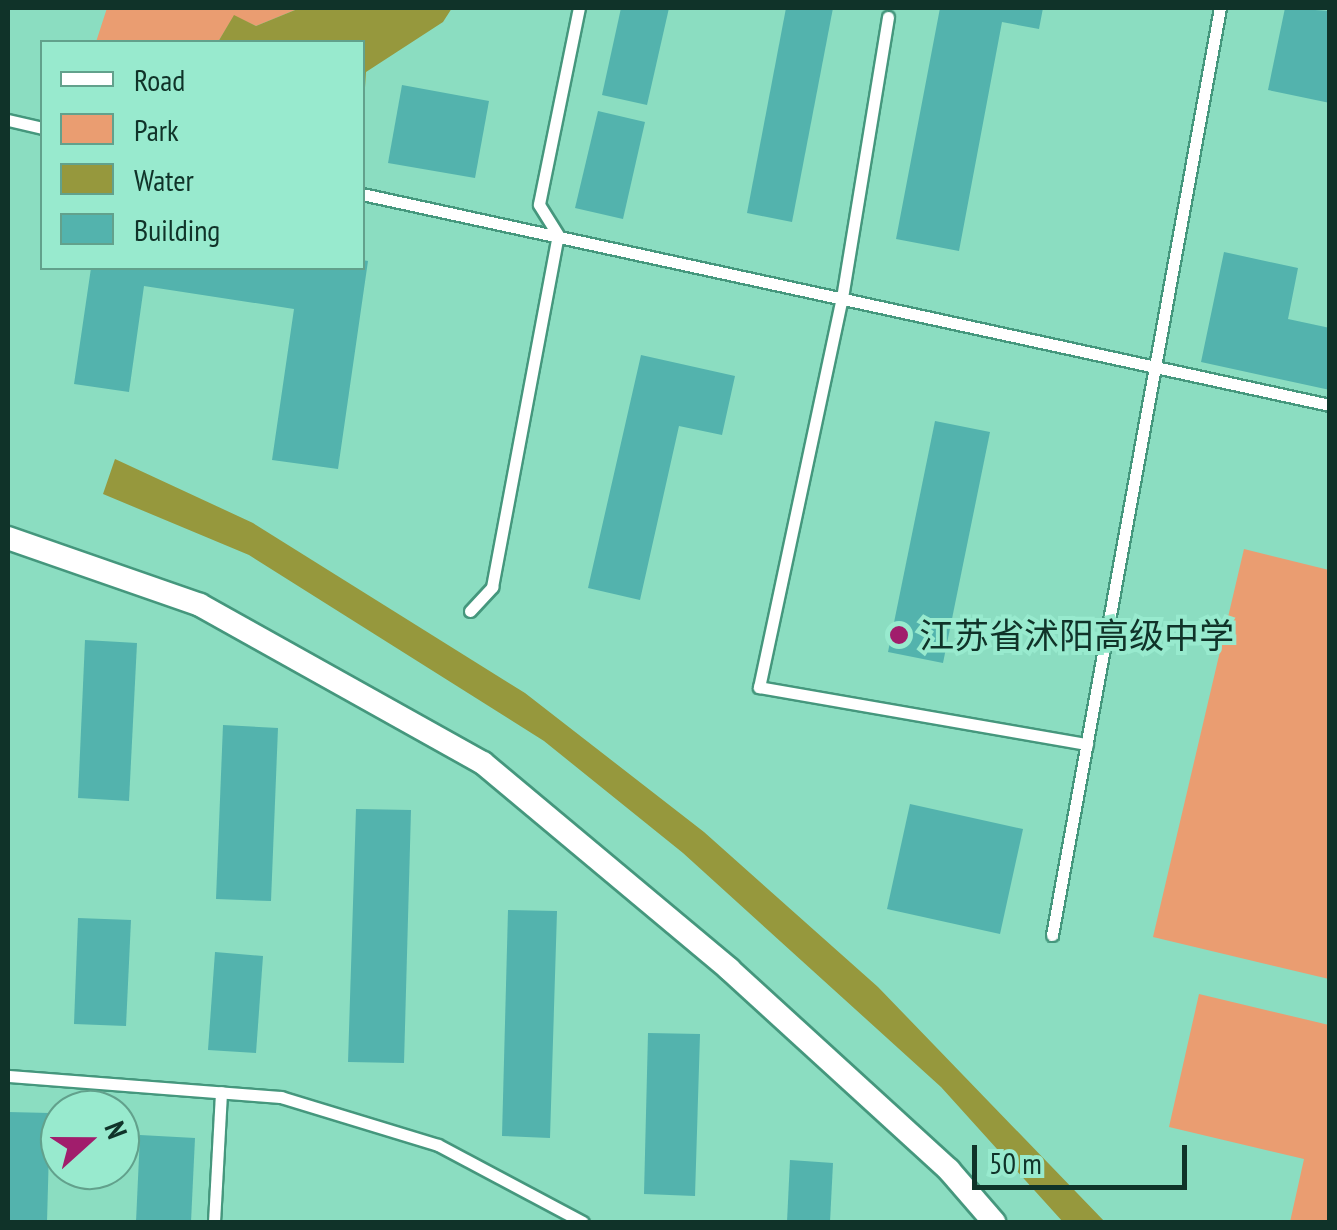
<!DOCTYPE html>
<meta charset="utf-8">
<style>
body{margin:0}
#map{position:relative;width:1337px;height:1230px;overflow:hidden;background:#8bddc1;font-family:"PT Sans Narrow","Noto Sans SC",sans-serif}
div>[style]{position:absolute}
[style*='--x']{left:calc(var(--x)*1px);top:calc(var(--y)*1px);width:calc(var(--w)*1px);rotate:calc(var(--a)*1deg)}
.green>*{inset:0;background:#ea9d71}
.water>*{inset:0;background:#96983d}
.building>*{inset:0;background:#53b3ad}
.roads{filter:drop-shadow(2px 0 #45977d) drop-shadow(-2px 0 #45977d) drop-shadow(0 2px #45977d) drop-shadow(0 -2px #45977d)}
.lane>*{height:11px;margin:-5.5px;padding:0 5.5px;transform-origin:5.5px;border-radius:5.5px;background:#fff}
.street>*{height:22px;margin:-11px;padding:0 11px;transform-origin:11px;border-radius:11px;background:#fff}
.dots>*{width:28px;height:28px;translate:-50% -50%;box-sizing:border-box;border:5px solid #98eace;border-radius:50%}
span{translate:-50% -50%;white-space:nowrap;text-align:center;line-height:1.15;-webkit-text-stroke:8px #98eace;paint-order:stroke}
.poi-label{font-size:35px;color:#103329}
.left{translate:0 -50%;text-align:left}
.frame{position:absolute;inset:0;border:10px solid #103329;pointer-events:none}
.legend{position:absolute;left:40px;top:40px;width:325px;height:230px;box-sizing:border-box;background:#98eace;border:2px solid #62a18c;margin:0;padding:12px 18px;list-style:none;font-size:30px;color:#103329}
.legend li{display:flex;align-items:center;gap:20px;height:50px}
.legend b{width:50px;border:2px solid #62a18c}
.north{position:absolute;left:40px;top:1090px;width:100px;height:100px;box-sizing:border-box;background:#98eace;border:2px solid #62a18c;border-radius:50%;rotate:69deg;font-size:28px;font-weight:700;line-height:40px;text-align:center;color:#103329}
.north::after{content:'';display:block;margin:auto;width:35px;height:45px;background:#a11d6c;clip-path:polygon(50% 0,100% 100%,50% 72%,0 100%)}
.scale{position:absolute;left:972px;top:1145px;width:215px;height:45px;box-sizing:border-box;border:5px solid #103329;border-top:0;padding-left:12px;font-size:30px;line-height:35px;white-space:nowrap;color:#103329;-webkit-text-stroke:8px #98eace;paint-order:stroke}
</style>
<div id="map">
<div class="green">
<div style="clip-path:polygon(107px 8px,300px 8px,256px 26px,234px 16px,218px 42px,96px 42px)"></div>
<div style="clip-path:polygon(1244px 549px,1329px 570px,1329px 979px,1153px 937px)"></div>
<div style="clip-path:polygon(1199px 994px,1329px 1025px,1329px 1222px,1290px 1222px,1304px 1159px,1169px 1127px)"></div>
</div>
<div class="water">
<div style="clip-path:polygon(300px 8px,452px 8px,443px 22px,366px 72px,364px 103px,362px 42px,218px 42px,234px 15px,256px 26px)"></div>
<div style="clip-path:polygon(115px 459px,253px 523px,525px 693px,704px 832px,878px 987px,1105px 1222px,1063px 1222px,941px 1087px,683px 853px,544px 741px,249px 555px,103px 494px)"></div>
</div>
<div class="building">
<div style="clip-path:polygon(621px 8px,669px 8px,647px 105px,602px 95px)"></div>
<div style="clip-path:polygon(786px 8px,833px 8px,792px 222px,747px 213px)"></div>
<div style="clip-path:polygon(940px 8px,1043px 8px,1039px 29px,1002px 22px,959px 251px,896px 239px)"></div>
<div style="clip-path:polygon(1285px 8px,1330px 11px,1330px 103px,1268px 90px)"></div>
<div style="clip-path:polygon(402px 85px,489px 101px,475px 178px,388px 163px)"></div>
<div style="clip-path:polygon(598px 111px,645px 122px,623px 219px,575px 208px)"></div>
<div style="clip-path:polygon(1224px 252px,1298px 268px,1288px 319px,1330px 328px,1330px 390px,1201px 362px)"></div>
<div style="clip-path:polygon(362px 260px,368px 261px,338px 469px,272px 460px,294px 309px,144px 286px,129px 392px,74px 384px,91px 268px,362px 268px)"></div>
<div style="clip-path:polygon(641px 355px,735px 376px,722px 435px,679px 426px,640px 600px,588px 588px)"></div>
<div style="clip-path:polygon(935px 421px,990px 432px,943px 663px,888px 652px)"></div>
<div style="clip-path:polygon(85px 640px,137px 643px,129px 801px,78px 798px)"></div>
<div style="clip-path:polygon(223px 725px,278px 728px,271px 901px,216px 899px)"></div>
<div style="clip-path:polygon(910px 804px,1023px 829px,1000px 934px,887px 909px)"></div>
<div style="clip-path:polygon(356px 809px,411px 810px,404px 1063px,348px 1062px)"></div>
<div style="clip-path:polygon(508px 910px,557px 911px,550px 1138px,502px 1136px)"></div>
<div style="clip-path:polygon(78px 918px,131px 920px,126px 1026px,74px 1024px)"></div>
<div style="clip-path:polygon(215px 952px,263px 956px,256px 1053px,208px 1050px)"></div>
<div style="clip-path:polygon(648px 1033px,700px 1034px,695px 1196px,644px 1194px)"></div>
<div style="clip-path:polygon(8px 1112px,50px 1113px,47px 1222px,8px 1222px)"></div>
<div style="clip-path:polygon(140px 1135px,195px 1138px,191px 1222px,136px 1222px)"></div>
<div style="clip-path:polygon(790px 1160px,833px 1163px,830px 1222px,787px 1222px)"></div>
</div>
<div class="roads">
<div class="lane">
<div style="--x:888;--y:17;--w:284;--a:99.3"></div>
<div style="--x:842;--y:297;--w:399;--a:102"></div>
<div style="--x:759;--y:687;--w:333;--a:9.9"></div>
<div style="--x:8;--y:120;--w:35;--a:13"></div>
<div style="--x:362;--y:194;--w:991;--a:12.3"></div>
<div style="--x:470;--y:611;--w:33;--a:-47"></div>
<div style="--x:492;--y:587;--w:358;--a:-79.4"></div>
<div style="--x:558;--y:235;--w:36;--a:-122"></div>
<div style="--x:539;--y:204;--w:200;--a:-78.5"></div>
<div style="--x:1052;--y:935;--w:942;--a:-79.73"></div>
<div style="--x:8;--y:1076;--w:274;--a:4.4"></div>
<div style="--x:281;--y:1097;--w:164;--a:17"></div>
<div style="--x:438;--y:1145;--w:164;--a:28"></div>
<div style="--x:214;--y:1222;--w:130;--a:-86.9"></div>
</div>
<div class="street">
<div style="--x:8;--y:538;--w:203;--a:19.2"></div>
<div style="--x:200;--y:605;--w:324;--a:29.2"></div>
<div style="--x:483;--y:763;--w:321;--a:39.9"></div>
<div style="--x:729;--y:969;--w:298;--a:42.4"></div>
<div style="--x:949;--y:1170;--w:69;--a:49.1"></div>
</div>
</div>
<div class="dots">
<div style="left:899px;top:635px;background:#a11d6c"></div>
</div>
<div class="poi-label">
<span class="left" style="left:919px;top:635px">江苏省沭阳高级中学</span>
</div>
<div class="frame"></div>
<ul class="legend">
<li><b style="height:12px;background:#fff"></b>Road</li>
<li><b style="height:28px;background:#ea9d71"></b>Park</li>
<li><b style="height:28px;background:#96983d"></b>Water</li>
<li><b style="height:28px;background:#53b3ad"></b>Building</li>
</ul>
<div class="north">N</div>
<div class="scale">50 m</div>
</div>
